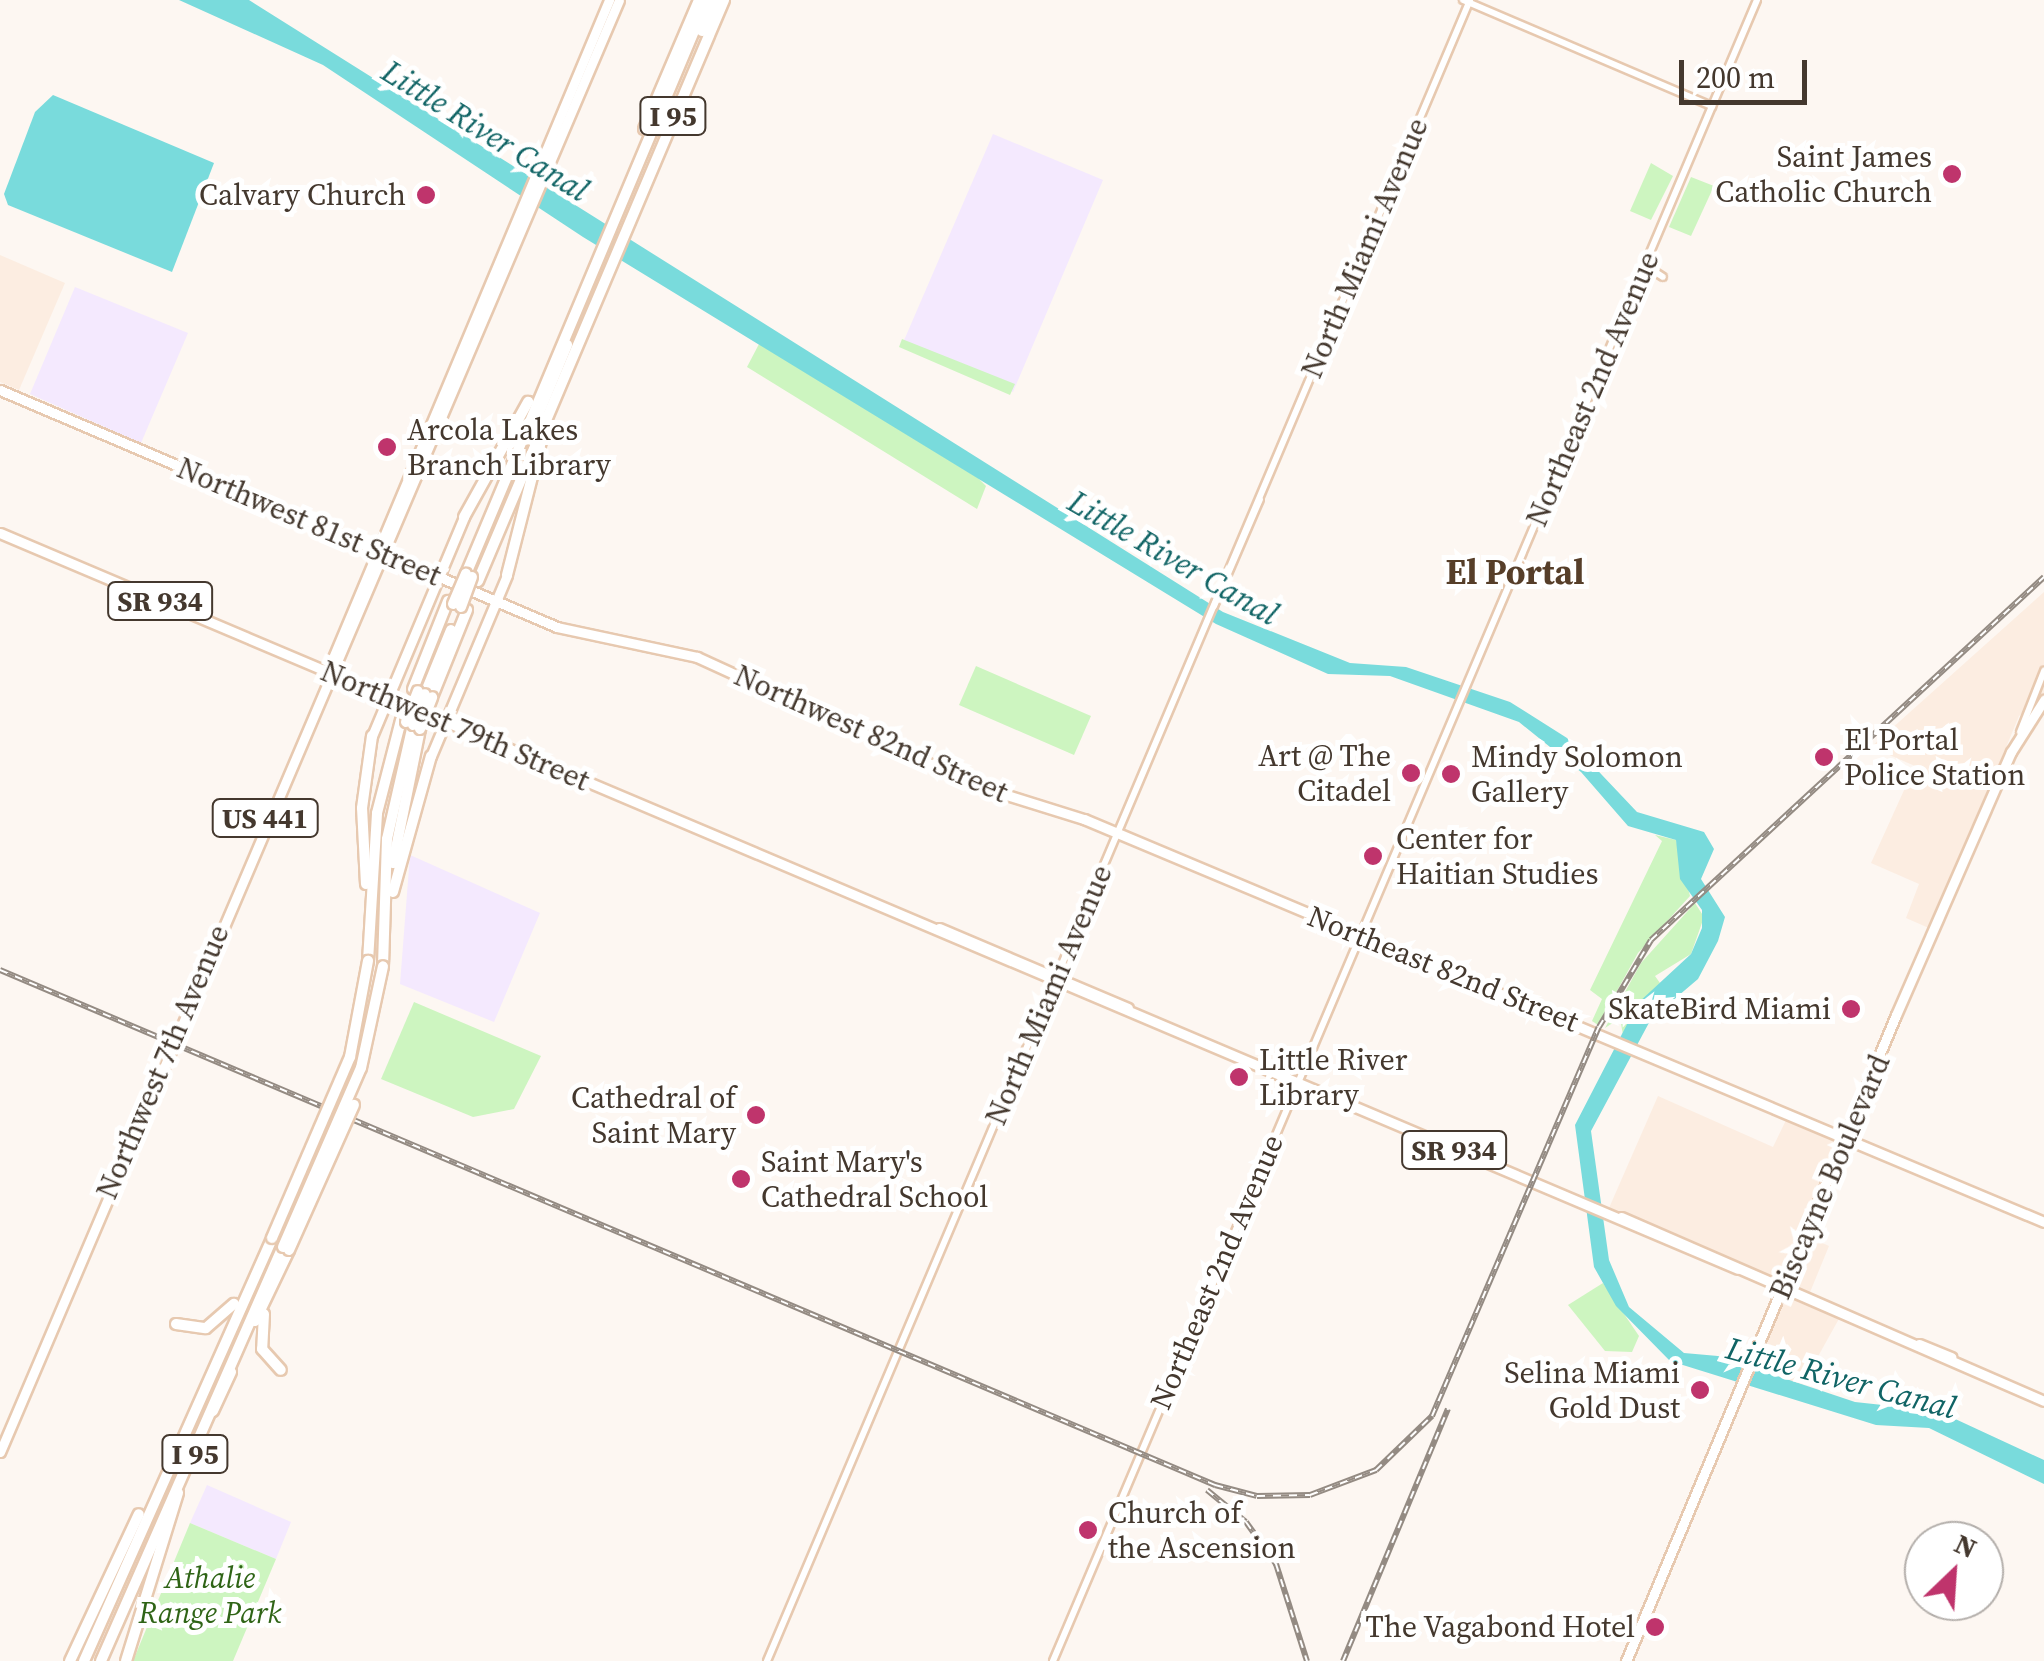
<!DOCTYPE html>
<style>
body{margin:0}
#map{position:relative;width:2044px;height:1661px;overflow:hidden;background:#fdf7f2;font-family:"Source Serif 4",serif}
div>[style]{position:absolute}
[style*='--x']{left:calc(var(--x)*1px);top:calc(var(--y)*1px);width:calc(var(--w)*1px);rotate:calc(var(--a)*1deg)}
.built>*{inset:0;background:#fcede1}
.education>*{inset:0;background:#f4e9fe}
.green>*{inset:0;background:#cdf5c0}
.water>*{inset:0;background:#79dbdc}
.roads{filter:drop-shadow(2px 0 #e7c9b0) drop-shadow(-2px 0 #e7c9b0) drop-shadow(0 2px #e7c9b0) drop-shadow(0 -2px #e7c9b0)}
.secondary>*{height:6px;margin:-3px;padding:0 3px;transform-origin:3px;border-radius:3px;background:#fff}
.primary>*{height:9px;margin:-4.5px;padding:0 4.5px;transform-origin:4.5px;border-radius:4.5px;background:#fff}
.highway>*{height:10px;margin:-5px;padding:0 5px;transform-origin:5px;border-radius:5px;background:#fff}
.rail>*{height:6px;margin-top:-3px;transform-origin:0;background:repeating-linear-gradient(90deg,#fff 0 8px,#948b83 0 16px);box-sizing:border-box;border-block:2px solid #948b83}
.bridges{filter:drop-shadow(2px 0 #e7c9b0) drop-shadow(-2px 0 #e7c9b0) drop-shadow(0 2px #e7c9b0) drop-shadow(0 -2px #e7c9b0)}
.highway-bridge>*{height:10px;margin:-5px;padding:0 5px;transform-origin:5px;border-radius:5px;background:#fff}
.dots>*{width:28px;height:28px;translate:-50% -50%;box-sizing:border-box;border:5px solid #fff;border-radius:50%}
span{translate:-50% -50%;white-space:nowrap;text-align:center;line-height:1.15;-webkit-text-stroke:10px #fff;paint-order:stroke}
.shield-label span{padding:2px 8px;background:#fff;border:2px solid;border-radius:8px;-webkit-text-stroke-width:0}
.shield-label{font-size:28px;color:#44382e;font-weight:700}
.poi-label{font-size:30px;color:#44382e}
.right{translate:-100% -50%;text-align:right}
.left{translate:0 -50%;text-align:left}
.street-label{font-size:30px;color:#44382e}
.park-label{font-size:30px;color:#2f6416;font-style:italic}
.water-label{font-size:32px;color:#106465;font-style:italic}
.quarter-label{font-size:35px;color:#563e29;font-weight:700}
.north{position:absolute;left:1904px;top:1521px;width:100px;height:100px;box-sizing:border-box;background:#fff;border:2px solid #b4afab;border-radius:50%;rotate:25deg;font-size:28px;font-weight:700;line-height:40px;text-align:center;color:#44382e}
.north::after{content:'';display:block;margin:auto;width:35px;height:45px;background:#bf346c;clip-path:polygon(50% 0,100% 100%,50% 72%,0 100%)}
.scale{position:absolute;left:1679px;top:60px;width:128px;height:45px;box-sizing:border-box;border:5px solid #44382e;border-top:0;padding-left:12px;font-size:30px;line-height:35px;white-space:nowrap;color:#44382e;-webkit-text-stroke:8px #fff;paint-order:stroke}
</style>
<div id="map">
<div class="built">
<div style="clip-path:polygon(0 255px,65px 283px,19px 390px,0 382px)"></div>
<div style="clip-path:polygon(2044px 592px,2044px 694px,2019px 716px,1931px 929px,1906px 918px,1919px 884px,1871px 863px,1915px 766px,1871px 747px)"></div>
<div style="clip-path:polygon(1658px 1096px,1773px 1147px,1787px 1118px,1841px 1141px,1802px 1234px,1829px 1246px,1806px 1302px,1840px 1317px,1801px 1387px,1753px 1368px,1788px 1286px,1609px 1208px)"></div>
</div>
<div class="education">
<div style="clip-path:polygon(993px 134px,1103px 180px,1013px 392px,902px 345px)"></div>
<div style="clip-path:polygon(75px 287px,188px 333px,141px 443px,30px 394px)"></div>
<div style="clip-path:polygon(410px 855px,540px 913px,494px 1022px,400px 984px)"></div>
<div style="clip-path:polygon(207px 1485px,291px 1522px,276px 1559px,190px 1523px)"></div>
</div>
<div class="green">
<div style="clip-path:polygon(1651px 163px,1673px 176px,1651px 220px,1630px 211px)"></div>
<div style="clip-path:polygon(1691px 177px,1714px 186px,1691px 236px,1669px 227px)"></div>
<div style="clip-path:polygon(902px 339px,1015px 384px,1010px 395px,899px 347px)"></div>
<div style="clip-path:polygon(759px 344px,978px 478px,986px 486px,977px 509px,747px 367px)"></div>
<div style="clip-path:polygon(976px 666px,1091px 716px,1074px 755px,959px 705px)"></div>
<div style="clip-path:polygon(1655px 835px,1676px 840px,1690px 896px,1638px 953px,1598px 1025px,1592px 1021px,1602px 999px,1590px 990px,1662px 841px)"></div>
<div style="clip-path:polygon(1695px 903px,1704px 917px,1691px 954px,1655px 976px,1660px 983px,1623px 1035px,1620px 1018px,1605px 1028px,1641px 963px)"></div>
<div style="clip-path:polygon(414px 1002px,541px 1056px,514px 1109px,473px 1117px,381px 1079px)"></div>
<div style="clip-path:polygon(1603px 1283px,1639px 1336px,1632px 1352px,1605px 1351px,1568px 1305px)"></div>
<div style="clip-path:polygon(190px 1523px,276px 1559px,233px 1661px,133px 1661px)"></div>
</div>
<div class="water">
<div style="clip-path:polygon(179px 0,249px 0,1223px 612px,1350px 663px,1406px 667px,1510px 702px,1567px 738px,1637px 812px,1704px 832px,1714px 849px,1701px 879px,1725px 917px,1718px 941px,1698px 979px,1651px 1019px,1591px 1131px,1609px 1260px,1629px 1307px,1684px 1353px,1718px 1356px,1855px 1402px,1938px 1411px,2044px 1460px,2044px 1484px,1929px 1428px,1876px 1425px,1670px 1361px,1616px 1306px,1594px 1267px,1575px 1125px,1638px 1003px,1691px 954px,1702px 928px,1702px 910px,1680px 879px,1676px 840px,1628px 826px,1581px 772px,1519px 722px,1390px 676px,1328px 674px,1216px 624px,583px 237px,323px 65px)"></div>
<div style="clip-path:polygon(53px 95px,214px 163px,172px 272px,8px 205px,4px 194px,35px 112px)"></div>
</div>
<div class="roads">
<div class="secondary">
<div style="--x:1463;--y:0;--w:271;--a:23.1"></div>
<div style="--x:1646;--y:266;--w:20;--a:33"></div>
<div style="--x:1214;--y:606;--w:116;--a:-66.7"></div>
<div style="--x:2020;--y:732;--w:66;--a:-68.5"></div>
<div style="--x:767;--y:1661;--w:1804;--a:-67.06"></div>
<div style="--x:1053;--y:1661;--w:1804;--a:-67.03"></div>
</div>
<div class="primary">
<div style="--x:0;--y:390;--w:605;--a:23.05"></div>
<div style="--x:557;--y:627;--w:143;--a:12.1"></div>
<div style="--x:697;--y:657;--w:312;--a:24.6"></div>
<div style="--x:981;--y:787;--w:108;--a:17.3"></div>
<div style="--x:1084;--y:819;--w:1041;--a:22.77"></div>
<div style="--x:0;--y:533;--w:1887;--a:22.95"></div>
<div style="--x:327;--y:672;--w:729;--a:-67.23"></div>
<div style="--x:372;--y:736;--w:238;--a:-67.2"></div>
<div style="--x:431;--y:756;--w:196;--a:-67.2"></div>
<div style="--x:939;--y:928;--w:205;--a:22.9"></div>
<div style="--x:1621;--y:1217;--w:461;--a:23.5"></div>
<div style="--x:1919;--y:1344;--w:35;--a:22"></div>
<div style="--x:0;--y:1452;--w:1578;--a:-66.91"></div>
<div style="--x:1626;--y:1661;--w:700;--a:-67.32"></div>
<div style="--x:1896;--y:1015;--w:287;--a:-66.4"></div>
<div style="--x:2011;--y:752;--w:62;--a:-57.6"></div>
</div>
<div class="highway">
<div style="--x:702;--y:31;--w:34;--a:-66"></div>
<div style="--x:644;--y:129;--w:140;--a:-66.9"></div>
<div style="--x:533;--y:427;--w:89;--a:-67.5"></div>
<div style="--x:464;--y:517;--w:132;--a:-60.9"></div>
<div style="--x:466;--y:574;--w:623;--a:-67.22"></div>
<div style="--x:507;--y:575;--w:141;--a:-75.7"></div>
<div style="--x:478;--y:581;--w:631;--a:-67.05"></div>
<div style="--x:413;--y:689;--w:95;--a:-68.3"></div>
<div style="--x:425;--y:694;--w:69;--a:-67.9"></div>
<div style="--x:432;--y:697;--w:94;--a:-68.1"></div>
<div style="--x:393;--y:863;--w:137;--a:-78.6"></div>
<div style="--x:366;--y:884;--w:76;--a:-93"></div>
<div style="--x:362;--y:808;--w:73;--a:-82.1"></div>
<div style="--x:393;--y:892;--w:141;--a:-74.4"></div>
<div style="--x:368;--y:961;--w:148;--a:-86.5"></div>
<div style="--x:377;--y:813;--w:96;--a:-75.5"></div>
<div style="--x:383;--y:966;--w:127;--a:-88.2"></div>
<div style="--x:387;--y:839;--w:117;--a:-77.2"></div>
<div style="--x:264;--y:1314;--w:35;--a:93"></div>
<div style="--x:262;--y:1349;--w:28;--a:48"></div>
<div style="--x:255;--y:1321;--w:79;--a:-64.4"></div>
<div style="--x:176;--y:1324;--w:30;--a:8"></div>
<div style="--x:206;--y:1328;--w:37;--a:-41"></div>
<div style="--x:213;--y:1411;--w:43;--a:-65.2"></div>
<div style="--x:70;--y:1661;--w:162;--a:-64.9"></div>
<div style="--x:84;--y:1661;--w:463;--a:-66"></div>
<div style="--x:101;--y:1661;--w:452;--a:-66.3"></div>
<div style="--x:126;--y:1661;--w:176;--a:-72.8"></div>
</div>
</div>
<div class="rail">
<div style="--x:0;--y:970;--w:1320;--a:22.97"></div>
<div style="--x:1215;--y:1485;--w:43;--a:14.7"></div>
<div style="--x:1257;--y:1496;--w:53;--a:-1.1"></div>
<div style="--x:1310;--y:1495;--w:71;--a:-20.7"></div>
<div style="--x:1376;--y:1470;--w:78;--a:-44"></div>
<div style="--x:1432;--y:1416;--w:423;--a:-66.8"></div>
<div style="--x:1599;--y:1027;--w:101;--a:-59.1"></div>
<div style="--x:1651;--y:940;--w:535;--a:-42.73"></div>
<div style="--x:1207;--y:1490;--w:50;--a:39.4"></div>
<div style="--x:1246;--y:1522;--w:52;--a:54.5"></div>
<div style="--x:1276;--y:1564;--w:102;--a:72.3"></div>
<div style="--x:1343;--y:1661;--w:273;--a:-67.4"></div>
</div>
<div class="bridges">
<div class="highway-bridge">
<div style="--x:453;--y:604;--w:33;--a:-67"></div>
<div style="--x:461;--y:607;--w:32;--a:-70"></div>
<div style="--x:406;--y:722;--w:33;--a:-69"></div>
<div style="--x:413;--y:725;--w:33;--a:-69"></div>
<div style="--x:420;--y:729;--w:34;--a:-69"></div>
<div style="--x:272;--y:1238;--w:197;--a:-66.7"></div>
<div style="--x:350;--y:1057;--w:98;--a:-79.4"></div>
<div style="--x:283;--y:1247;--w:195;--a:-66.5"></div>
<div style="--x:361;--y:1068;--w:104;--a:-77.8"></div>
<div style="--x:289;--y:1250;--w:159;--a:-65.9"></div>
</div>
</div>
<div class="dots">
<div style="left:1952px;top:174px;background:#bf346c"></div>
<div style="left:426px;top:195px;background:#bf346c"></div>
<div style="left:387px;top:447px;background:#bf346c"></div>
<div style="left:1824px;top:757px;background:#bf346c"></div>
<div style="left:1411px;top:773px;background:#bf346c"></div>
<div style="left:1451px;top:774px;background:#bf346c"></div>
<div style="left:1373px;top:856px;background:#bf346c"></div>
<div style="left:1851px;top:1009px;background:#bf346c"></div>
<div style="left:1239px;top:1077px;background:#bf346c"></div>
<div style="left:756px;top:1115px;background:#bf346c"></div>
<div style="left:741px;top:1179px;background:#bf346c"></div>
<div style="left:1700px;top:1390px;background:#bf346c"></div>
<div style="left:1088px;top:1530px;background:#bf346c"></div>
<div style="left:1655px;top:1627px;background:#bf346c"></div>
</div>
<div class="shield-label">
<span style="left:673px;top:116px">I 95</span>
<span style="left:160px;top:601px">SR 934</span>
<span style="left:265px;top:818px">US 441</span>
<span style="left:1454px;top:1150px">SR 934</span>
<span style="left:195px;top:1454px">I 95</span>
</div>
<div class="poi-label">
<span class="right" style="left:1932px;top:174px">Saint James<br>Catholic Church</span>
<span class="right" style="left:406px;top:195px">Calvary Church</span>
<span class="left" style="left:407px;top:447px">Arcola Lakes<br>Branch Library</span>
<span class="left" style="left:1844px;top:757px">El Portal<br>Police Station</span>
<span class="right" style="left:1391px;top:773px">Art @ The<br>Citadel</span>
<span class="left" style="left:1471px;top:774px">Mindy Solomon<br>Gallery</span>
<span class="left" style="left:1396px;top:856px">Center for<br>Haitian Studies</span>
<span class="right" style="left:1831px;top:1009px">SkateBird Miami</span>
<span class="left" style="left:1259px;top:1077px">Little River<br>Library</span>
<span class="right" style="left:736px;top:1115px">Cathedral of<br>Saint Mary</span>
<span class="left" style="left:761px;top:1179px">Saint Mary's<br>Cathedral School</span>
<span class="right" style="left:1680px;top:1390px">Selina Miami<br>Gold Dust</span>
<span class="left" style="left:1108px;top:1530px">Church of<br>the Ascension</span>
<span class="right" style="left:1635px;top:1627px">The Vagabond Hotel</span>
</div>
<div class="street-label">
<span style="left:1365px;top:248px;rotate:-67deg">North Miami Avenue</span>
<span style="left:1593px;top:389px;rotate:-67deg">Northeast 2nd Avenue</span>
<span style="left:309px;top:522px;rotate:23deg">Northwest 81st Street</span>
<span style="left:455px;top:726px;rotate:23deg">Northwest 79th Street</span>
<span style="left:871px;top:734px;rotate:24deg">Northwest 82nd Street</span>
<span style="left:1443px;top:969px;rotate:22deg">Northeast 82nd Street</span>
<span style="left:1049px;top:995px;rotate:-67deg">North Miami Avenue</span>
<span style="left:163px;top:1062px;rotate:-67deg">Northwest 7th Avenue</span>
<span style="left:1830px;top:1177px;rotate:-67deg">Biscayne Boulevard</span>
<span style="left:1217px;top:1272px;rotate:-67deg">Northeast 2nd Avenue</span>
</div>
<div class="park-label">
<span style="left:210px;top:1595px">Athalie<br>Range Park</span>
</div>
<div class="water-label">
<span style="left:485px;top:131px;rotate:32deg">Little River Canal</span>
<span style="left:1173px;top:558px;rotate:30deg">Little River Canal</span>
<span style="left:1841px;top:1378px;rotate:15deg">Little River Canal</span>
</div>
<div class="quarter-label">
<span style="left:1515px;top:572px">El Portal</span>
</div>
<div class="north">N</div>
<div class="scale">200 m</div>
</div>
